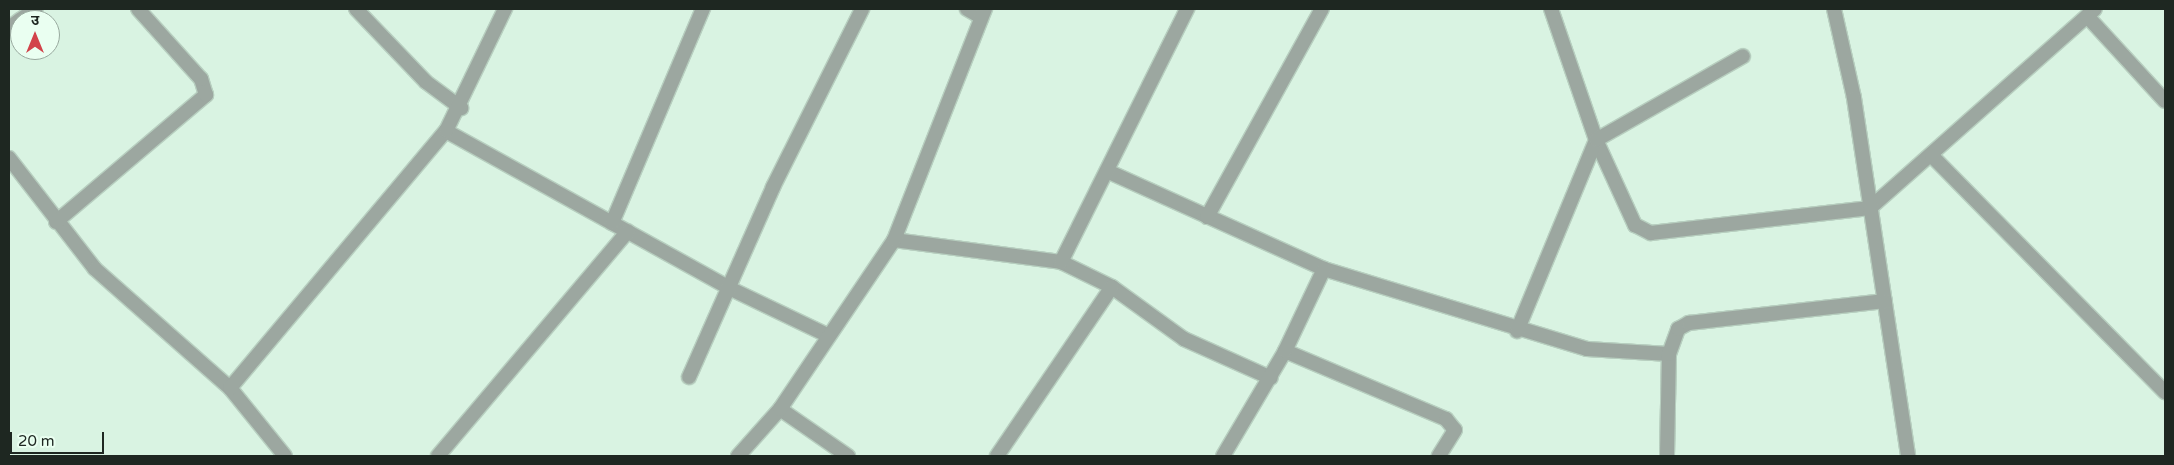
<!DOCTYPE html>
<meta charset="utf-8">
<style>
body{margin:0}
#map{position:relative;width:2174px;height:465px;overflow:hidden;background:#d9f3e2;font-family:"Varela Round","Noto Sans Devanagari",sans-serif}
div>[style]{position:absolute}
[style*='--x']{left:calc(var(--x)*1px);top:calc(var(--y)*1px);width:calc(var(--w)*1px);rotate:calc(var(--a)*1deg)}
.roads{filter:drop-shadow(1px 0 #b7cebf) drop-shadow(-1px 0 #b7cebf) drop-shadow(0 1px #b7cebf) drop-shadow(0 -1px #b7cebf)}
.minor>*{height:14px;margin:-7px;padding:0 7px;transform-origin:7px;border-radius:7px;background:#9ca7a0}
span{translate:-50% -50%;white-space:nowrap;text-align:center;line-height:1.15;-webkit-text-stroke:4px #eafff1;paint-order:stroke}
.frame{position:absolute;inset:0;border:10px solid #1e2721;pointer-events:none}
.north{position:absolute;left:10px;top:10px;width:50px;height:50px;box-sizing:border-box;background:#eafff1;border:1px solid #98a99e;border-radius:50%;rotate:0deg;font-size:14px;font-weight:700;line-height:20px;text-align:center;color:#1e2721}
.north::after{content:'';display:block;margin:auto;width:18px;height:22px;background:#d2434a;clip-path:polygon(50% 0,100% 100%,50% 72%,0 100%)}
.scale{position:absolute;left:10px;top:432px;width:94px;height:22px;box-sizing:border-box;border:2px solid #1e2721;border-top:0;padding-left:6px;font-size:15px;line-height:18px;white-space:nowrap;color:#1e2721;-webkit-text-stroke:4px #eafff1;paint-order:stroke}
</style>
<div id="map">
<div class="roads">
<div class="minor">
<div style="--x:356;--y:9;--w:101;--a:46.2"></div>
<div style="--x:426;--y:82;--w:44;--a:36.6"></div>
<div style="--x:967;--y:9;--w:16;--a:30"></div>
<div style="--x:1551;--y:9;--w:139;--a:71"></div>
<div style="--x:1596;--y:140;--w:94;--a:65.4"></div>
<div style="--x:1635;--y:225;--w:18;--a:27"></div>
<div style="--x:1651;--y:233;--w:220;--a:-6.5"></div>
<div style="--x:1870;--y:208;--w:300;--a:-41.5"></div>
<div style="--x:1834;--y:9;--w:91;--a:77.3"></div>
<div style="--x:1854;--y:98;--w:362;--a:81.4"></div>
<div style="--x:2087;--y:16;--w:115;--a:47.5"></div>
<div style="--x:20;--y:20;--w:19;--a:-35"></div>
<div style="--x:9;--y:28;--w:14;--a:-36"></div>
<div style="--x:446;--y:131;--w:324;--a:29"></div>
<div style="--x:729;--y:288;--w:109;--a:25.6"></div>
<div style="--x:1932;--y:156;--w:332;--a:45.4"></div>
<div style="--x:9;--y:158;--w:140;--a:52.2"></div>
<div style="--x:95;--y:269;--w:180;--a:41.4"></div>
<div style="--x:230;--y:388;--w:87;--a:51"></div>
<div style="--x:1107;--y:171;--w:238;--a:24.3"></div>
<div style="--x:1324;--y:269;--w:275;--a:16.9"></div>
<div style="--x:1587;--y:349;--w:82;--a:3.5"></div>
<div style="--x:1207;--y:217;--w:238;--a:-61.1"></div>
<div style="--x:56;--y:222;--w:197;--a:-40.3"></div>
<div style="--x:206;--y:95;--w:17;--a:-107"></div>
<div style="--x:201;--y:79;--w:94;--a:-132"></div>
<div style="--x:612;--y:223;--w:233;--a:-67"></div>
<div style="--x:894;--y:240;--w:168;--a:7.5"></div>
<div style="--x:1061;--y:262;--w:57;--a:26.1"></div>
<div style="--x:1112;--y:287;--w:89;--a:35.8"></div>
<div style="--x:1184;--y:339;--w:95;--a:24.1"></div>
<div style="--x:1061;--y:262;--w:283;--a:-63.5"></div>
<div style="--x:1517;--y:331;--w:207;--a:-67.5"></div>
<div style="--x:1596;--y:140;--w:169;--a:-29.7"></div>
<div style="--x:1285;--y:351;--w:175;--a:22.9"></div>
<div style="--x:1446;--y:419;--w:14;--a:51"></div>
<div style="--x:1455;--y:430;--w:31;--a:122"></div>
<div style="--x:689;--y:377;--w:208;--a:-66.1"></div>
<div style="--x:773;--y:187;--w:199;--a:-63.4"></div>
<div style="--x:230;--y:388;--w:336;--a:-50"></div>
<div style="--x:446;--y:131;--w:136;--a:-64.2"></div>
<div style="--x:780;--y:409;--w:83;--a:34.7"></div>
<div style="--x:438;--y:456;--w:294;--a:-49.8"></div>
<div style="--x:738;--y:456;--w:63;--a:-48.2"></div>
<div style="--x:780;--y:409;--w:204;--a:-56"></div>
<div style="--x:894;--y:240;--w:248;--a:-68.5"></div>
<div style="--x:997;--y:456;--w:204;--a:-55.8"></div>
<div style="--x:1223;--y:456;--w:122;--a:-59.4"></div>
<div style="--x:1285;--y:351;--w:91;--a:-64.6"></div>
<div style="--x:1667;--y:456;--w:102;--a:-88.9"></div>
<div style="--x:1669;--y:354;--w:27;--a:-70"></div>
<div style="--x:1678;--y:329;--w:13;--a:-29"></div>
<div style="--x:1689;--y:323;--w:197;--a:-6.4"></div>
</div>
</div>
<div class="frame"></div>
<div class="north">उ</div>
<div class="scale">20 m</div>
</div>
